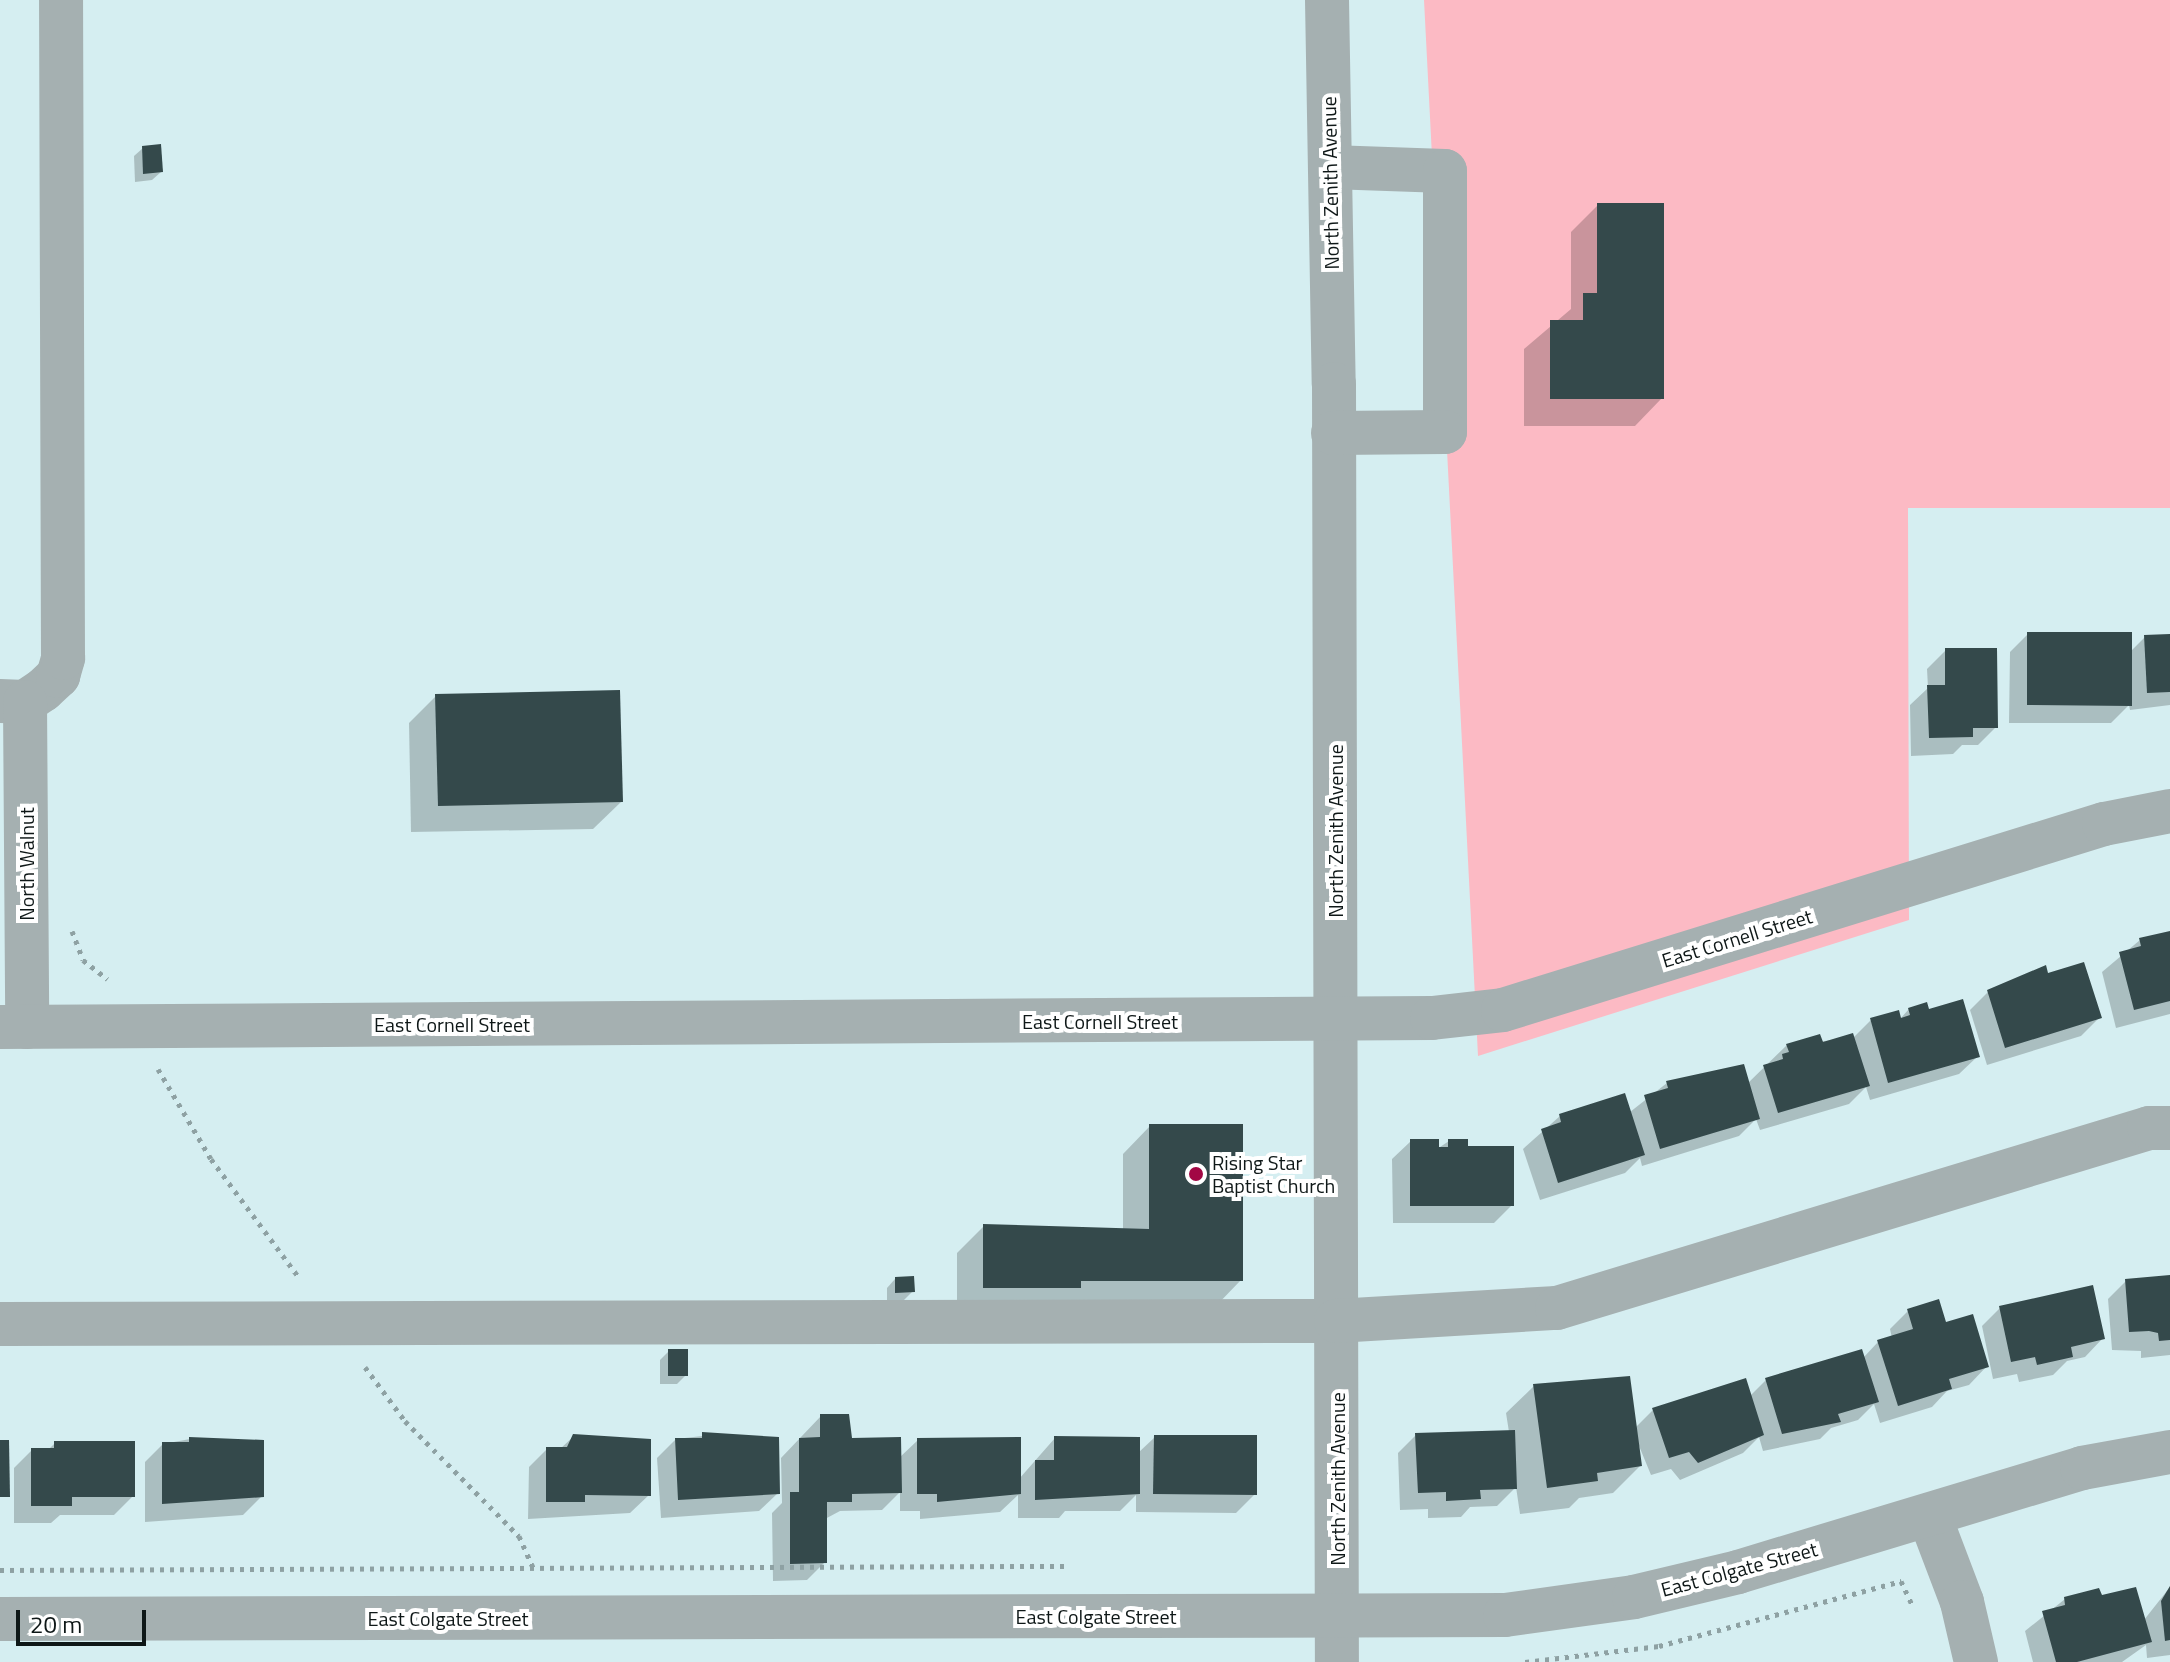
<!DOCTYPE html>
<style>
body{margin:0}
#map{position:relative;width:2170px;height:1662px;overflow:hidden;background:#d5eef1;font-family:"Titillium Web",sans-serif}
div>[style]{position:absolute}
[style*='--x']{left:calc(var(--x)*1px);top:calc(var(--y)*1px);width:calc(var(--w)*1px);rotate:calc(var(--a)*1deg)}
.green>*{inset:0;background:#fcbac4}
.shadow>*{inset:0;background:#0003}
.building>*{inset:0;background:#34494b}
.path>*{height:5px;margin-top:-2.5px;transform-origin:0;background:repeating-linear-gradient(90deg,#8ea1a3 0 4px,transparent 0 10px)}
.minor>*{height:44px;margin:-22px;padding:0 22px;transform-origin:22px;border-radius:22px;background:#a5b0b1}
.dots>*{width:22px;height:22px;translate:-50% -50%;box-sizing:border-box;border:4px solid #fff;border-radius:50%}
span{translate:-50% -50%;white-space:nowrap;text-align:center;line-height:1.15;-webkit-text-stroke:8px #fff;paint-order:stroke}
.street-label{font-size:20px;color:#0e1717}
.poi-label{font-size:20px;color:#0e1717}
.left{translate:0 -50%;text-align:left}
.scale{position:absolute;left:16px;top:1610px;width:130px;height:36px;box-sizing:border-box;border:4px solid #0e1717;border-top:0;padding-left:10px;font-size:24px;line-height:28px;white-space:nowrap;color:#0e1717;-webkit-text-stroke:6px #fff;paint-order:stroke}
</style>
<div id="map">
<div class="green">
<div style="clip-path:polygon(1424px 0,2170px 0,2170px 508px,1908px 508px,1909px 920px,1478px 1056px)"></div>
</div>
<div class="shadow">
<div style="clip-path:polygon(143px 148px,161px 172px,152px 180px,135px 182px,134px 156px)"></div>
<div style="clip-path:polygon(1598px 205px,1662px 398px,1635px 426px,1524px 426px,1524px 349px,1571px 309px,1571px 232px)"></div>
<div style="clip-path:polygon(2028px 634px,2130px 652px,2145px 637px,2170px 636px,2170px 705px,2130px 710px,2129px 705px,2111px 723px,2009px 723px,2010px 652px)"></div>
<div style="clip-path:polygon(1946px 650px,1996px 727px,1978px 745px,1962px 745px,1953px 754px,1911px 756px,1910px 705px,1928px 688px,1927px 669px)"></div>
<div style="clip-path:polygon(436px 696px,621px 802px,593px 829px,411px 832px,409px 723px)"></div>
<div style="clip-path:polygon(2170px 933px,2170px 1014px,2116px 1028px,2102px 972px,2140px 940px)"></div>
<div style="clip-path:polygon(2047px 976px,2099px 1018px,2081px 1036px,1987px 1065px,1970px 1010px,1988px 992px)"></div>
<div style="clip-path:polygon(1909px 1009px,1927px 1012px,1978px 1056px,1959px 1074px,1870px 1100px,1866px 1087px,1849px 1104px,1760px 1130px,1756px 1119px,1739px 1136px,1642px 1166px,1640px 1158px,1625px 1173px,1540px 1200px,1523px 1149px,1560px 1116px,1630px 1112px,1667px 1083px,1747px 1084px,1787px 1045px,1853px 1038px,1871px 1020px,1898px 1012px,1900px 1019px)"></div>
<div style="clip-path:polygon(1150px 1126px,1241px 1280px,1214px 1308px,957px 1315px,957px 1253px,984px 1226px,1123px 1230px,1123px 1154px)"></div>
<div style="clip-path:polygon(1411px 1141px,1437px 1149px,1449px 1141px,1466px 1148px,1512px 1205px,1494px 1223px,1393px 1223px,1392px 1159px)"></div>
<div style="clip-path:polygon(2170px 1277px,2170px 1355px,2141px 1358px,2141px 1351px,2112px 1350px,2108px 1299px,2126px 1281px)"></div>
<div style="clip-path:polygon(895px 1279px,913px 1291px,904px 1300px,887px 1301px,887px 1288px)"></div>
<div style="clip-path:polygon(2000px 1308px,2103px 1338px,2085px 1357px,2067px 1361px,2053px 1375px,2019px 1382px,2017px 1374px,1993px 1379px,1982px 1326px)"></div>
<div style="clip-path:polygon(1908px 1311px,1945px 1324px,1987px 1366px,1969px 1385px,1947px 1391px,1932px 1407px,1880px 1423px,1874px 1404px,1858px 1420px,1831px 1428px,1820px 1439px,1763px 1451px,1759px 1437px,1743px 1453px,1680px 1480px,1671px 1469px,1651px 1475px,1637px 1441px,1640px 1466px,1613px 1493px,1579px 1498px,1569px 1508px,1520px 1514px,1516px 1487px,1497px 1506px,1470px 1507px,1461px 1517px,1428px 1518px,1428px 1509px,1400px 1510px,1398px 1453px,1416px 1435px,1509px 1432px,1506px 1413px,1534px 1386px,1635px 1428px,1653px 1410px,1750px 1396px,1766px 1380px,1863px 1358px,1878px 1342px,1892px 1338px,1890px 1329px)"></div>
<div style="clip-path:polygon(669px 1351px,686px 1375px,677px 1384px,660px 1384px,660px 1360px)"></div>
<div style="clip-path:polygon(821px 1416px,851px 1440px,899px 1458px,918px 1440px,1019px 1479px,1055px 1438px,1138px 1453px,1155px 1437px,1255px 1494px,1236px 1513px,1136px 1512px,1136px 1495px,1120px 1511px,1065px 1511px,1059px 1518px,1018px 1518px,1018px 1495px,1000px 1512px,920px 1519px,920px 1511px,900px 1511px,900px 1492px,882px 1510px,840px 1511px,825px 1519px,825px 1562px,807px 1580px,773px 1581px,772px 1513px,782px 1503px,781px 1458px)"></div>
<div style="clip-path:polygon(711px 1435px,778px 1493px,759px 1511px,661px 1518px,657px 1458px,676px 1439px)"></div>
<div style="clip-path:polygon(574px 1436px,649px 1495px,630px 1513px,528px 1519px,529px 1467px,547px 1449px,560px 1449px)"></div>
<div style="clip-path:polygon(190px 1439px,262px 1496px,243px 1515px,145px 1522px,145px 1462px,163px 1444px)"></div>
<div style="clip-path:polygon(55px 1443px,133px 1496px,114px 1515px,60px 1515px,51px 1523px,14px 1523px,14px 1468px,32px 1450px,48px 1450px)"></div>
<div style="clip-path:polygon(2170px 1587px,2170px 1655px,2147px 1658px,2146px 1645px,2122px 1662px,2033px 1662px,2025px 1631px,2065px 1599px,2100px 1598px,2144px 1620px)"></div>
</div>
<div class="building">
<div style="clip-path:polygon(161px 144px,163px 172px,143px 174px,142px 146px)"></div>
<div style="clip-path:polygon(1597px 203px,1664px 203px,1664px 399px,1550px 399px,1550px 320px,1583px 320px,1583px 293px,1597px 293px)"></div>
<div style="clip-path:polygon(2027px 632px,2132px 632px,2132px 706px,2027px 705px)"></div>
<div style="clip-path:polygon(2170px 634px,2170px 692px,2147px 693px,2144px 635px)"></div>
<div style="clip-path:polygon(1945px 648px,1997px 648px,1998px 728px,1973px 728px,1973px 737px,1929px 738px,1927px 685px,1945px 685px)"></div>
<div style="clip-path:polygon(620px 690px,623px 802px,438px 806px,435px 694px)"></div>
<div style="clip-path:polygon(2170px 931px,2170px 1001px,2134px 1010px,2119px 952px,2141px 946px,2139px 938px)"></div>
<div style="clip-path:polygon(2084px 962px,2102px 1018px,2005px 1048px,1987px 990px,2046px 965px,2048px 973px)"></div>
<div style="clip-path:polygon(1963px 999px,1980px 1057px,1888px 1083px,1870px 1018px,1899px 1010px,1901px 1018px,1910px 1015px,1908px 1008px,1927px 1002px,1929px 1009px)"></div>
<div style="clip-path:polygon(1853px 1033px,1870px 1086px,1778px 1113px,1763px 1065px,1783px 1059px,1782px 1054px,1789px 1052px,1786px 1044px,1820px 1034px,1823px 1042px)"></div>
<div style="clip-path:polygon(1744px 1064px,1760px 1119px,1660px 1149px,1644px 1095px,1668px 1088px,1666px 1081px)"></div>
<div style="clip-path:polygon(1625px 1093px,1645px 1155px,1558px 1183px,1541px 1129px,1561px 1122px,1559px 1114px)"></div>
<div style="clip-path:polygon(1149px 1124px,1243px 1124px,1243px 1281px,1081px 1281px,1081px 1288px,983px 1288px,983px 1224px,1149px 1229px)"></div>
<div style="clip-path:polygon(1410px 1139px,1439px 1139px,1439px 1147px,1448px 1147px,1448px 1139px,1468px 1139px,1468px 1146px,1514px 1146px,1514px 1206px,1410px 1206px)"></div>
<div style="clip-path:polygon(2170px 1275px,2170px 1340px,2159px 1341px,2158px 1333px,2149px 1331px,2129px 1332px,2125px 1279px)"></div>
<div style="clip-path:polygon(914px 1276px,915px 1292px,895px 1293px,895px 1277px)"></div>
<div style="clip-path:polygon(2093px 1285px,2105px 1339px,2071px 1347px,2073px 1357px,2037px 1365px,2035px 1357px,2011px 1362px,1999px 1306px)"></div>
<div style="clip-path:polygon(1939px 1299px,1946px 1322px,1973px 1314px,1989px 1367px,1949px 1379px,1952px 1389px,1898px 1406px,1877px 1340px,1913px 1329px,1907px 1309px)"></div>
<div style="clip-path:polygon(668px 1349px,688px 1349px,688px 1376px,668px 1376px)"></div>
<div style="clip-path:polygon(1862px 1349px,1879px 1402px,1838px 1414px,1841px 1422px,1782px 1434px,1765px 1378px)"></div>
<div style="clip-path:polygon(1630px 1376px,1642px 1466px,1597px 1473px,1598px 1481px,1547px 1488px,1533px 1384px)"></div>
<div style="clip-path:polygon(1746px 1378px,1764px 1435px,1698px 1463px,1689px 1452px,1669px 1458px,1652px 1408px)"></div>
<div style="clip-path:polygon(820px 1414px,849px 1414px,852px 1438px,901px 1437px,902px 1493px,852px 1494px,852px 1502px,827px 1502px,827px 1563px,790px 1564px,790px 1492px,799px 1492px,799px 1438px,820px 1437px)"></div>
<div style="clip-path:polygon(1515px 1430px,1517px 1489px,1480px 1490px,1481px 1499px,1446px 1501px,1446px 1492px,1418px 1493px,1415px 1433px)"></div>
<div style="clip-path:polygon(702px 1432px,779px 1437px,780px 1494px,678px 1500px,675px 1438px,702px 1438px)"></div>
<div style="clip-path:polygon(573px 1434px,651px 1439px,651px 1496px,585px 1495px,585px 1502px,546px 1502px,546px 1447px,567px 1447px)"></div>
<div style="clip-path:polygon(1154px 1435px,1257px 1435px,1257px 1495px,1153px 1494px)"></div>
<div style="clip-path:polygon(1054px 1436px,1140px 1437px,1140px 1494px,1035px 1500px,1035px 1460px,1054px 1460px)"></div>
<div style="clip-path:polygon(189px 1437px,264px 1440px,264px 1497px,162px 1504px,162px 1442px,189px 1442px)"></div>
<div style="clip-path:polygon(1021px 1437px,1021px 1494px,937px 1502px,937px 1494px,917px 1494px,917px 1438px)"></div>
<div style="clip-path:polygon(0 1440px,9px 1440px,10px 1497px,0 1497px)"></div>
<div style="clip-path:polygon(54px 1441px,135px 1441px,135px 1497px,72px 1497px,72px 1506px,31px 1506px,31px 1448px,54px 1448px)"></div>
<div style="clip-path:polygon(2170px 1586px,2170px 1640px,2165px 1641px,2161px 1601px)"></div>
<div style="clip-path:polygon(2136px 1587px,2152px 1642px,2077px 1662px,2056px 1662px,2042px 1611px,2065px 1605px,2064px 1597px,2099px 1588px,2102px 1595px)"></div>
</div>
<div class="path">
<div style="--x:72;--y:931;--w:31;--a:69"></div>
<div style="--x:83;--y:960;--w:31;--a:38"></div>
<div style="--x:158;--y:1069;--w:104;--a:59.5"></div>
<div style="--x:211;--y:1159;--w:149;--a:53.4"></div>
<div style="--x:365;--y:1367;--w:67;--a:53.5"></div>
<div style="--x:405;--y:1421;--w:162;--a:45.3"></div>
<div style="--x:519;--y:1536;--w:36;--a:66"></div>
<div style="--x:0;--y:1570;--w:1065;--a:-0.22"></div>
<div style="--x:1525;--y:1662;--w:135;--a:-6.8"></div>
<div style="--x:1659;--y:1646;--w:251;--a:-15"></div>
<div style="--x:1901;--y:1581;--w:29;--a:65"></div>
</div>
<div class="minor">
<div style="--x:1327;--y:0;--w:384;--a:89"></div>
<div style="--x:1334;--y:384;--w:1278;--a:89.87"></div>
<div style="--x:1330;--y:167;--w:115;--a:2"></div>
<div style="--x:1445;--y:171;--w:261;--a:90"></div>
<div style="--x:1445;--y:432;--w:112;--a:179.5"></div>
<div style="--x:0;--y:701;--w:25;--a:2"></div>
<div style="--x:25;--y:702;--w:22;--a:-34"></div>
<div style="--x:43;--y:690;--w:21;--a:-43"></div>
<div style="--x:58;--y:676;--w:19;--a:-74"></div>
<div style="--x:63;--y:658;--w:658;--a:-90.17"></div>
<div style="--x:25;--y:702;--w:325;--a:89.6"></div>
<div style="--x:0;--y:1027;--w:1432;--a:-0.36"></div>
<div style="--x:1432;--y:1018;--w:71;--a:-6.4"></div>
<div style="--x:1503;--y:1010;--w:629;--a:-17.2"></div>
<div style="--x:2104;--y:824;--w:67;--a:-11.1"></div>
<div style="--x:0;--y:1324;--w:1336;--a:-0.13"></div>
<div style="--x:1336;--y:1321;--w:221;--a:-3.4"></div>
<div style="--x:1557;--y:1308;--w:619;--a:-16.91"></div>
<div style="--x:2149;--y:1128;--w:21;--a:0"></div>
<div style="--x:1929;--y:1515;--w:93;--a:69.2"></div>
<div style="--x:1962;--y:1602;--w:62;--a:76.9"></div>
<div style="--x:0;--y:1619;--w:1505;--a:-0.15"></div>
<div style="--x:1505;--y:1615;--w:130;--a:-7.9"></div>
<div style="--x:1634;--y:1597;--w:107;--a:-13.5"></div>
<div style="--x:1738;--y:1572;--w:359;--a:-16.8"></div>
<div style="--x:2082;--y:1468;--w:89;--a:-10.3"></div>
</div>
<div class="dots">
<div style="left:1196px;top:1174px;background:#a20744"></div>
</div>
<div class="street-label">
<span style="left:1330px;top:183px;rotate:-91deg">North Zenith Avenue</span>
<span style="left:1335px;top:831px;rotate:-90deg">North Zenith Avenue</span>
<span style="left:26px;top:864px;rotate:-90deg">North Walnut</span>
<span style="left:1737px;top:938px;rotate:-17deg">East Cornell Street</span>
<span style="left:1100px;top:1021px">East Cornell Street</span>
<span style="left:452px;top:1024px">East Cornell Street</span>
<span style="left:1337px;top:1479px;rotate:-90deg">North Zenith Avenue</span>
<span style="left:1739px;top:1569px;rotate:-15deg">East Colgate Street</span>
<span style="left:1096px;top:1616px">East Colgate Street</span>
<span style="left:448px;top:1618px">East Colgate Street</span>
</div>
<div class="poi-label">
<span class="left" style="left:1212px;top:1174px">Rising Star<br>Baptist Church</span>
</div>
<div class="scale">20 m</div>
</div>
